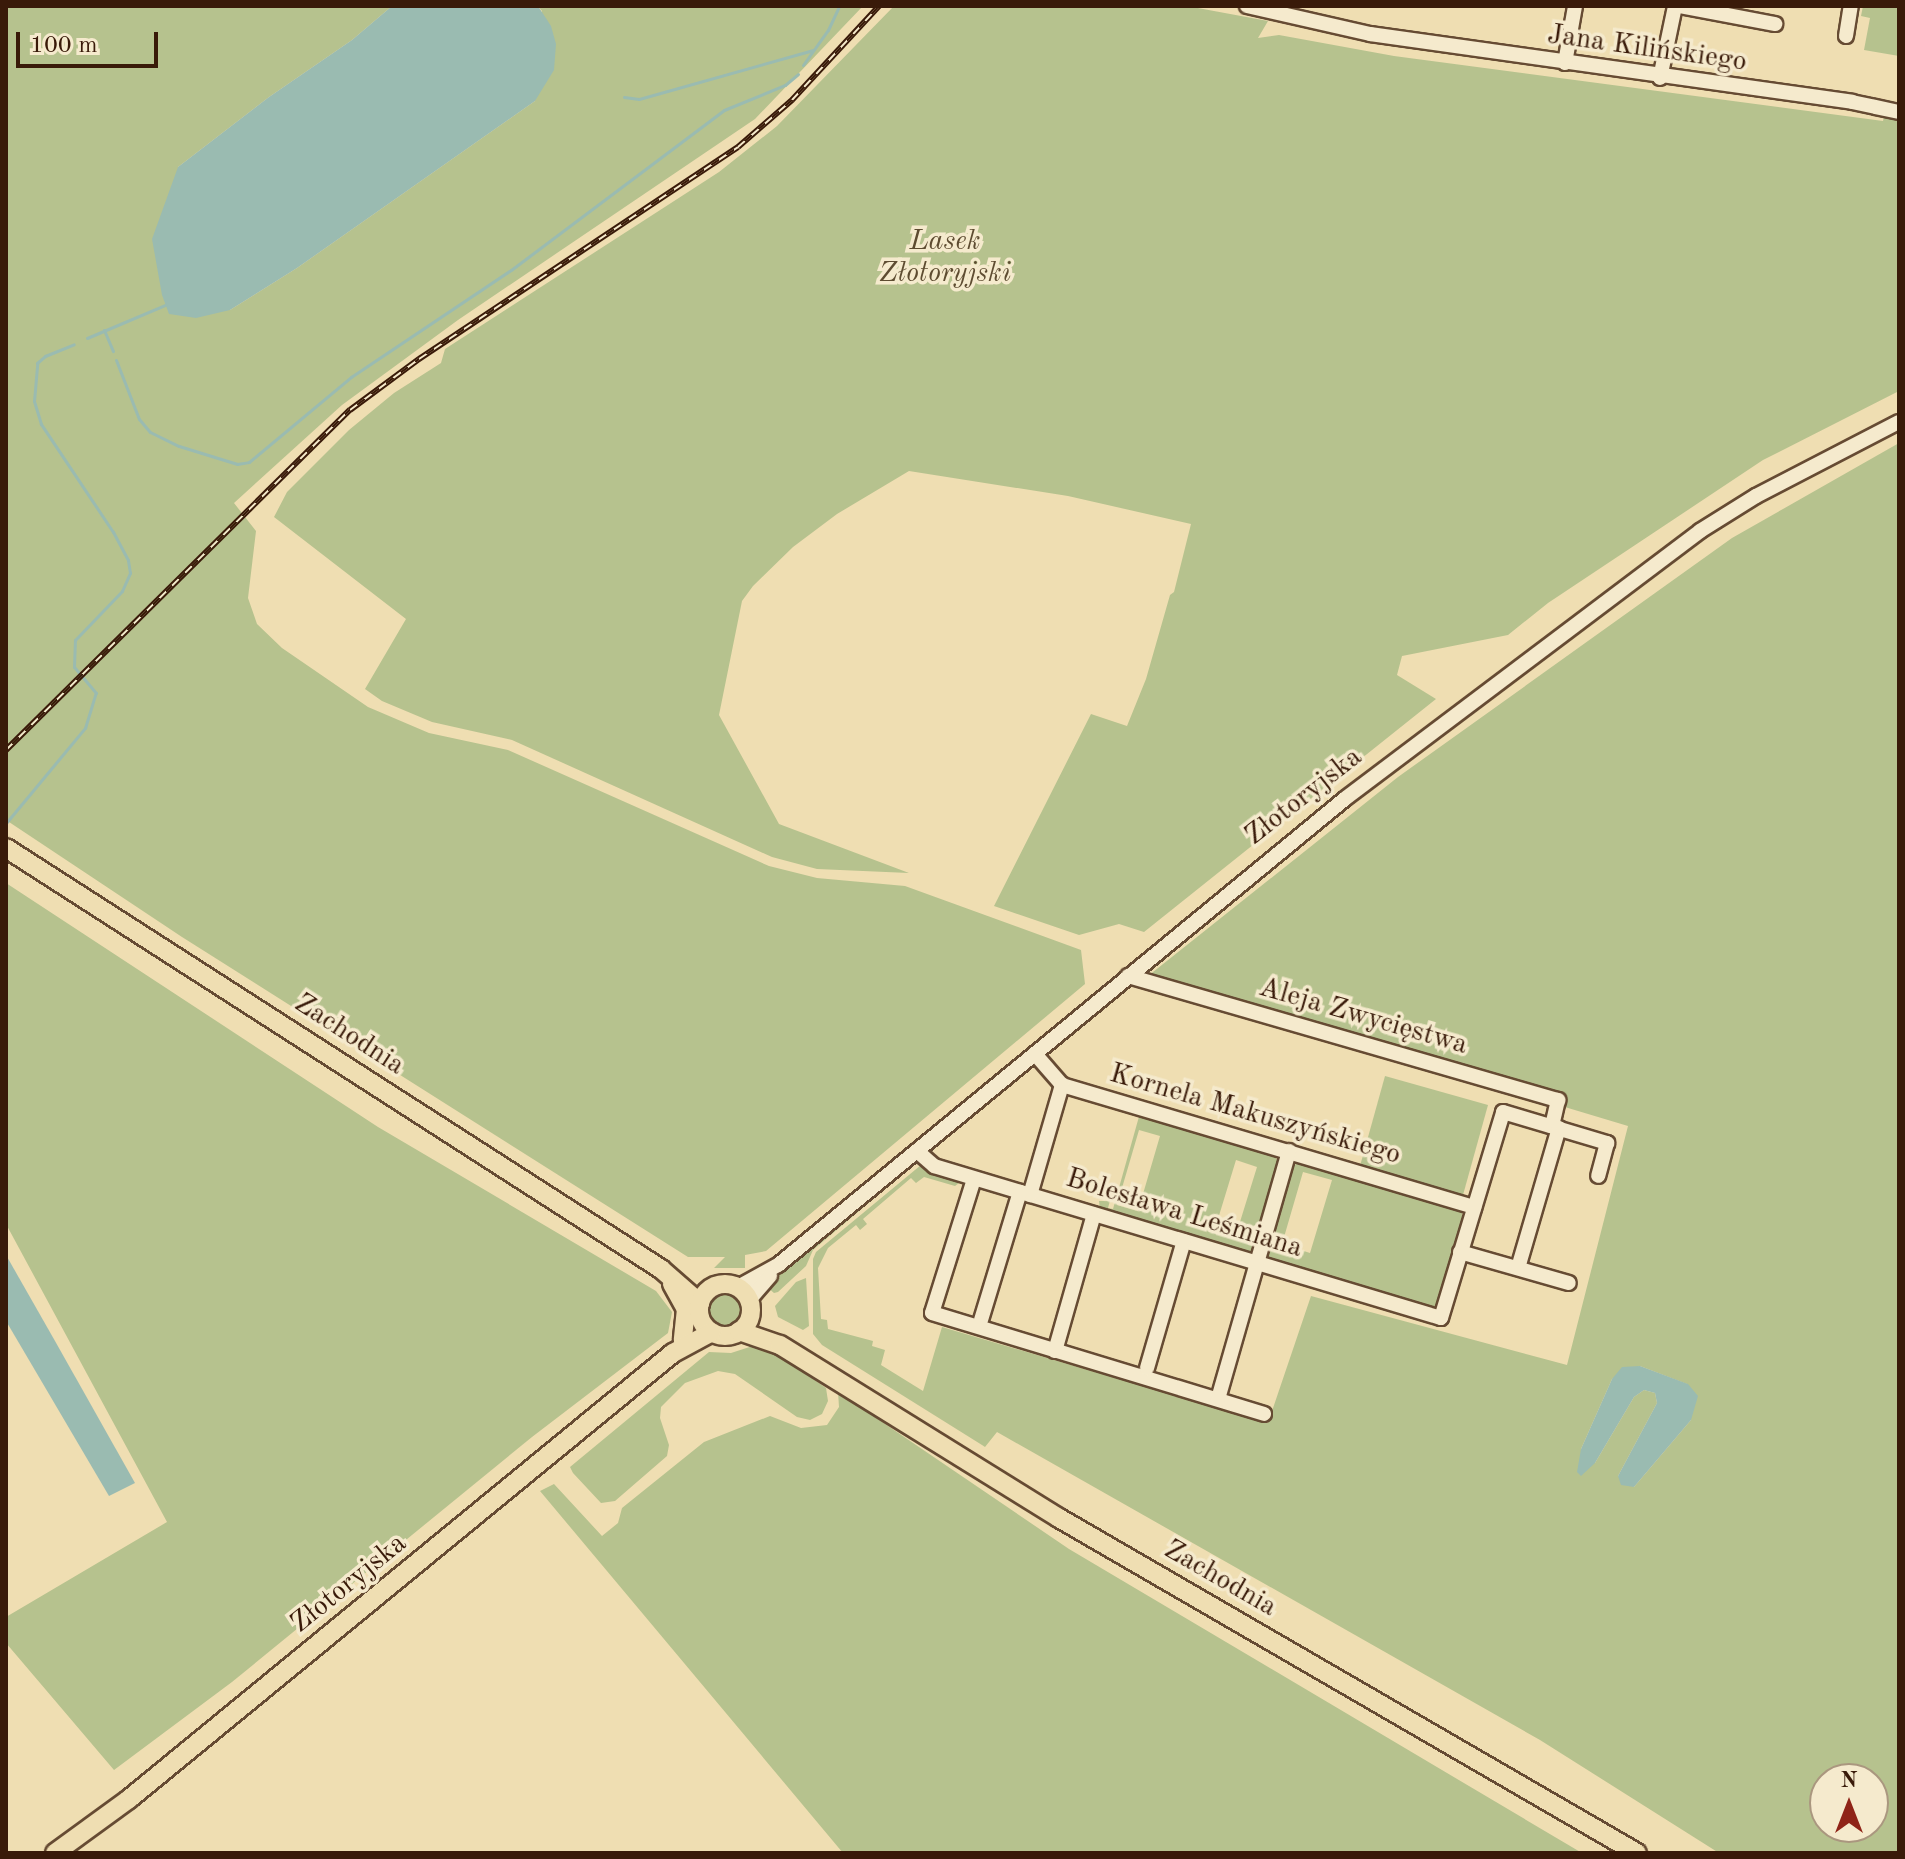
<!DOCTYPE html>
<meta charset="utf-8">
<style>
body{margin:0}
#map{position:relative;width:1905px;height:1859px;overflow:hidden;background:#efdeb2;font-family:"Old Standard TT",serif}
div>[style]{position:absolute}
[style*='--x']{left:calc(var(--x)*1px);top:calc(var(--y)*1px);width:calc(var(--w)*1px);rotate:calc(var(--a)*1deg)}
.green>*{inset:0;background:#b6c28e}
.round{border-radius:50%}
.water>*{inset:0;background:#9abbb1}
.stream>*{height:3px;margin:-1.5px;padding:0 1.5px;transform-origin:1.5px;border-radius:1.5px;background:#9abbb1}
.roads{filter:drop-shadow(2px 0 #664b33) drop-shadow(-2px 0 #664b33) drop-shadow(0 2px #664b33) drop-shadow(0 -2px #664b33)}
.minor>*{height:14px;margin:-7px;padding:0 7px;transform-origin:7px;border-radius:7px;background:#f5eacd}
.major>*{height:18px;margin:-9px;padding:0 9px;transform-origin:9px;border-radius:9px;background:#efdeb2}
.major>.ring{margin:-9px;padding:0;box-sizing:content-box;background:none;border:18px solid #efdeb2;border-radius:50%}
.rail>*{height:6px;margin-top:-3px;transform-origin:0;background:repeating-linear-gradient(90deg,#f5eacd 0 9px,#391a09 0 18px);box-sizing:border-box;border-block:2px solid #391a09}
span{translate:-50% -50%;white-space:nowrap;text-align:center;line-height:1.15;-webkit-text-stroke:7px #f5eacd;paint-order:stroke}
.street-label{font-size:28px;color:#391a09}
.park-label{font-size:28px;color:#5e4c31;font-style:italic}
.frame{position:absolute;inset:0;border:8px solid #391a09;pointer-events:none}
.north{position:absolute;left:1809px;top:1763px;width:80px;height:80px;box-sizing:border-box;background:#f5eacd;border:2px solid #aa977f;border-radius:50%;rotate:0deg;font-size:22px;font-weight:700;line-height:32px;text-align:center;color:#391a09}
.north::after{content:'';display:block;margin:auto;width:28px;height:36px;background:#8f2418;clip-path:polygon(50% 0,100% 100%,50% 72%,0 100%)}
.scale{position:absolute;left:16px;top:32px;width:142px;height:36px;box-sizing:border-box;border:4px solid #391a09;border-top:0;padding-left:10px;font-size:24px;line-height:28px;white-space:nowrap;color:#391a09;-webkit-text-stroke:6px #f5eacd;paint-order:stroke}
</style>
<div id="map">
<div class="green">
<div style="clip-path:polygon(6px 6px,392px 6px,352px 40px,269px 97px,178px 167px,230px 310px,297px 268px,535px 101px,542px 11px,538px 6px,863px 6px,755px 119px,458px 320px,342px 405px,234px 503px,256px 531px,248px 598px,257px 624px,282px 648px,368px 707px,429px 733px,508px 750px,769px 866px,817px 878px,905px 886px,1081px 950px,1085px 984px,766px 1251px,745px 1255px,745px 1268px,714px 1268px,725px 1257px,688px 1257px,182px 937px,6px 820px)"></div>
<div style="clip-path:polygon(894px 6px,1187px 6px,1268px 21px,1258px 38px,1279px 35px,1394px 56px,1883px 121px,1884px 116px,1899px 119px,1899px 391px,1763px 460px,1548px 603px,1508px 635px,1402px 656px,1397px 675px,1436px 699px,1144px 932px,1119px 924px,1079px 935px,994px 906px,1091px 714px,1127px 726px,1146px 679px,1170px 595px,1174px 592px,1191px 524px,1068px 496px,909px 471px,837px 514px,793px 547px,753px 586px,742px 601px,719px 715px,779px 824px,909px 873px,817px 869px,772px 857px,512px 740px,432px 722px,382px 701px,365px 689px,406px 619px,274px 517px,287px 492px,349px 430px,394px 393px,441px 363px,445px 349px,719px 172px,777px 126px)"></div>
<div style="clip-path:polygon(1863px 6px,1899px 6px,1899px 56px,1864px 50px,1870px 18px,1861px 16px)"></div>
<div style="clip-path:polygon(evenodd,1899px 443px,1899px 1853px,1719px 1853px,1540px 1740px,997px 1432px,985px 1447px,982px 1445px,822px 1345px,813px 1334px,813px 1259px,816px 1252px,921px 1165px,959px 1183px,955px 1186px,924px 1177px,916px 1183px,911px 1178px,863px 1219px,867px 1224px,860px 1230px,856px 1225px,828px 1248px,818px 1268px,821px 1319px,827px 1320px,828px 1329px,873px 1341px,872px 1346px,885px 1350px,881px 1365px,923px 1391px,942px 1327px,1268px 1423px,1311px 1296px,1567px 1365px,1628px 1126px,1143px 980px,1398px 777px,1732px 538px,1899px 443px,1640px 1366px,1687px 1384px,1691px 1420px,1634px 1487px,1618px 1476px,1657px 1403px,1655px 1393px,1644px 1390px,1634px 1397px,1595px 1463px,1581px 1449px,1612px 1379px,1640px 1366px,1899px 443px,1825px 1779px,1873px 1779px,1873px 1827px,1825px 1827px,1825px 1779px)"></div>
<div style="clip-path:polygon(6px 883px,378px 1127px,656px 1291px,672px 1312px,668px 1333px,532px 1437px,232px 1682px,114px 1770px,6px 1643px,6px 1617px,167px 1522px,6px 1224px)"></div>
<div style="clip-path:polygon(1385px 1076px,1488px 1105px,1463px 1195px,1360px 1166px)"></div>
<div style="clip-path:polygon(evenodd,1140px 1113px,1267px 1151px,1283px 1164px,1258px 1252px,1246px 1254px,1100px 1210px,1099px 1201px,1107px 1201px,1111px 1185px,1114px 1186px,1108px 1208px,1113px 1209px,1140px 1113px,1139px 1130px,1160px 1136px,1138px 1211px,1117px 1205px,1139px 1130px,1140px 1113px,1236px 1160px,1257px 1167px,1235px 1238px,1214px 1232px,1236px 1160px)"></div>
<div style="clip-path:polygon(evenodd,1299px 1162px,1461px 1210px,1463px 1217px,1438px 1307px,1432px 1308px,1265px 1258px,1291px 1168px,1299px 1162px,1303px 1172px,1332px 1180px,1310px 1253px,1282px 1244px,1303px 1172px)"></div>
<div style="clip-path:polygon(916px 1163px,813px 1250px,806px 1266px,778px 1292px,774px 1293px,767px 1287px,801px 1254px)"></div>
<div style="clip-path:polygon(806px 1278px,809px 1326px,803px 1330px,778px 1317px,775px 1306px,796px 1282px)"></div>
<div class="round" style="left:707px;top:1292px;width:36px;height:36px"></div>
<div style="clip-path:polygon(762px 1343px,826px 1388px,828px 1401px,822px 1414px,810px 1420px,797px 1417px,735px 1374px,718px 1371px,685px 1383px,661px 1407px,660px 1418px,669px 1445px,667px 1456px,615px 1501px,601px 1503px,573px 1473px,570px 1467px,709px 1352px,731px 1353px)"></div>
<div style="clip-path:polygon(838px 1392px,1069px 1549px,1582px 1853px,843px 1853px,540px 1491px,554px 1484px,602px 1536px,618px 1523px,622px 1508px,704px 1442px,770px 1416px,801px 1428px,827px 1425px,839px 1407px)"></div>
</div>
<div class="water">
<div style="clip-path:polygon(392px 6px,538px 6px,551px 26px,556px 44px,554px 70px,535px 101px,297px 268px,230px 310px,196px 318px,169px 314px,162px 295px,152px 239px,178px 167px,269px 97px,352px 40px)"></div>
<div style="clip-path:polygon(6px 1255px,55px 1341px,135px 1483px,109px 1496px,6px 1321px)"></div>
<div style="clip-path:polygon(1640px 1366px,1688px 1384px,1698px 1396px,1691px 1420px,1634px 1487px,1621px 1485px,1618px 1476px,1657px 1403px,1655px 1393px,1644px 1390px,1634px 1397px,1595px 1463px,1581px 1476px,1577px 1472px,1581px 1449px,1612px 1379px,1622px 1367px)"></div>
</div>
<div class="stream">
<div style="--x:803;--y:65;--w:43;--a:-54.5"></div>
<div style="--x:828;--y:30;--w:26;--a:-65"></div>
<div style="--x:624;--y:97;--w:15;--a:8"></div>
<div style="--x:639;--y:99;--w:181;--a:-15.7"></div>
<div style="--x:104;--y:330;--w:23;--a:67"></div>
<div style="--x:87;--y:338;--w:85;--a:-22.9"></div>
<div style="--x:116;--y:360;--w:63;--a:68.7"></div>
<div style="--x:139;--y:419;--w:17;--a:50"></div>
<div style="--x:150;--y:432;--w:32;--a:26"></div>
<div style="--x:179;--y:446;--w:61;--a:17.2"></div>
<div style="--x:237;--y:464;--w:12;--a:-9"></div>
<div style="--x:249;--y:462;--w:133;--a:-39.8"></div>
<div style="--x:351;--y:377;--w:192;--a:-33.8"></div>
<div style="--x:511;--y:270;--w:266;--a:-36.9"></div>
<div style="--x:724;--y:110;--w:66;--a:-22.3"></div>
<div style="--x:785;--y:85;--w:17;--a:-40"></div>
<div style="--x:6;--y:823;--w:124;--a:-50.3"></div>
<div style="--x:85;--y:728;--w:37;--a:-73"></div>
<div style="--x:96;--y:693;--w:34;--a:-130"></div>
<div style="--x:74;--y:667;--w:27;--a:-88"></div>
<div style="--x:75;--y:640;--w:68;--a:-46.2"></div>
<div style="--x:122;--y:591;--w:20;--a:-66"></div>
<div style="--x:130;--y:573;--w:13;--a:-99"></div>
<div style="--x:128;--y:560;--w:32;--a:-118"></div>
<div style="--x:113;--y:532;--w:130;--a:-123.7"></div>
<div style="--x:41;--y:424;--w:24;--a:-107"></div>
<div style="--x:34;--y:401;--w:38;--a:-85"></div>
<div style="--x:37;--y:363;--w:11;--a:-41"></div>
<div style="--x:45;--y:356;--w:31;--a:-22"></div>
</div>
<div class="roads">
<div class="minor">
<div style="--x:1247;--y:6;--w:126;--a:12.8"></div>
<div style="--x:1370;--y:34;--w:487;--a:8"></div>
<div style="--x:1852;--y:102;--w:48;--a:12"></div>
<div style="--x:1680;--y:6;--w:97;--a:10.7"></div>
<div style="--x:1846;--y:36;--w:30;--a:-81"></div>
<div style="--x:1565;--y:63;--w:58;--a:-80"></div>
<div style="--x:1660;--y:78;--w:74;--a:-78.2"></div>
<div style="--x:1128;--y:976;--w:448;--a:16.1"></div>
<div style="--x:1558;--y:1100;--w:27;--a:103"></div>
<div style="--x:1035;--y:1054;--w:41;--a:48.9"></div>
<div style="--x:1062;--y:1085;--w:430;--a:16.5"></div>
<div style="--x:917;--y:1151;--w:23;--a:41"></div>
<div style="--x:934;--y:1166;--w:529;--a:16.69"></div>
<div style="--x:1441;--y:1318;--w:215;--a:-73.2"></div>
<div style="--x:1503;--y:1112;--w:109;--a:16.6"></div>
<div style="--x:1607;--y:1143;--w:34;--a:105"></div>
<div style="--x:974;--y:1179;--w:140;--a:107.4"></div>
<div style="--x:932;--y:1313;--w:347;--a:16.9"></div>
<div style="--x:1030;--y:1195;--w:115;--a:-73.8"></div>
<div style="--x:1460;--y:1252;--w:113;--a:15.9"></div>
<div style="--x:1518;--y:1268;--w:146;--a:-73.7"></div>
<div style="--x:738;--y:1287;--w:46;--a:-28.8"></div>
<div style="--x:778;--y:1265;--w:735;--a:-39.43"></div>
<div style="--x:1346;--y:798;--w:443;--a:-37"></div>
<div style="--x:1700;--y:531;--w:66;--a:-32"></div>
<div style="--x:1756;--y:496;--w:161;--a:-27.4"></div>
<div style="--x:749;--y:1300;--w:32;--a:-49"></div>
<div style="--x:981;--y:1320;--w:134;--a:-73.1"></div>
<div style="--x:1055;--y:1351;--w:142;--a:-74.1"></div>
<div style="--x:1147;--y:1368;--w:132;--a:-73.8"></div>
<div style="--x:1218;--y:1399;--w:258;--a:-74"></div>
</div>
<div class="major">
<div style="--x:6;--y:848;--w:779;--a:32.73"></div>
<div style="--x:661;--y:1269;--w:52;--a:41.1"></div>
<div style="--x:672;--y:1284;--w:29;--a:61"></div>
<div style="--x:686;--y:1309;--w:31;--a:96"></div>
<div class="ring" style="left:699px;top:1284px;width:34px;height:34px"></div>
<div style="--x:739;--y:1331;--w:43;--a:18.9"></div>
<div style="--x:780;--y:1345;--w:328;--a:31.8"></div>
<div style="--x:1059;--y:1518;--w:668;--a:30.1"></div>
<div style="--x:55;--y:1853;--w:92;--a:-36.1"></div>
<div style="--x:129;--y:1799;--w:703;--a:-39.35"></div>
<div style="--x:673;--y:1353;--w:44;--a:-28.3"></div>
</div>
</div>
<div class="rail">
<div style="--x:6;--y:750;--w:484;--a:-44.7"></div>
<div style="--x:350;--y:410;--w:86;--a:-36.5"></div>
<div style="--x:419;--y:359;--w:383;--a:-33.6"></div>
<div style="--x:738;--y:147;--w:72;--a:-41"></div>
<div style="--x:792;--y:100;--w:128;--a:-47.2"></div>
</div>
<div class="street-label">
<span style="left:1647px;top:49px;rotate:8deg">Jana Kilińskiego</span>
<span style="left:1304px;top:797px;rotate:-38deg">Złotoryjska</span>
<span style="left:1363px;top:1017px;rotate:16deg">Aleja Zwycięstwa</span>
<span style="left:349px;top:1035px;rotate:33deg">Zachodnia</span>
<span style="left:1255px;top:1115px;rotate:16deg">Kornela Makuszyńskiego</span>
<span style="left:1184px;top:1214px;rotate:17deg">Bolesława Leśmiana</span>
<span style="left:1220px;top:1579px;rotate:30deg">Zachodnia</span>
<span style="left:349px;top:1584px;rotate:-39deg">Złotoryjska</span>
</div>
<div class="park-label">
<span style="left:945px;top:258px">Lasek<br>Złotoryjski</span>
</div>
<div class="frame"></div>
<div class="north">N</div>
<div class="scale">100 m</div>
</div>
